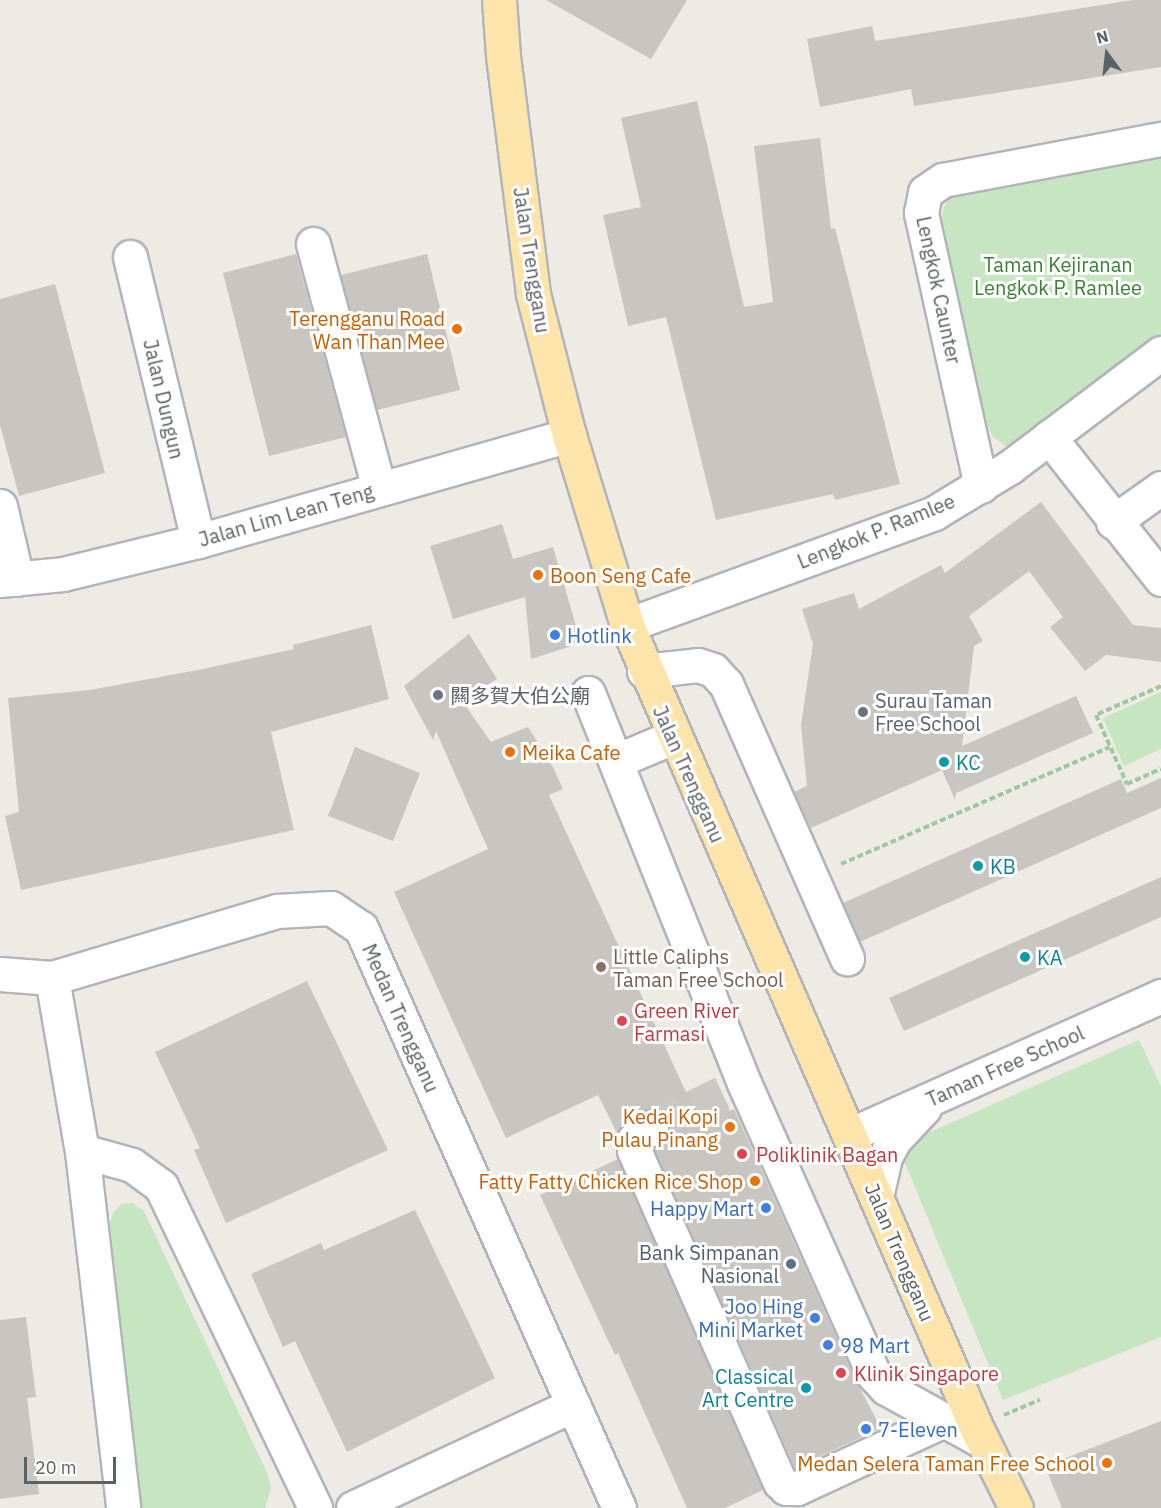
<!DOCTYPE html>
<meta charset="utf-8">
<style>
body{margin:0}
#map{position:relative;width:1161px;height:1508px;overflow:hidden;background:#eeeae4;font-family:"IBM Plex Sans","Noto Sans SC",sans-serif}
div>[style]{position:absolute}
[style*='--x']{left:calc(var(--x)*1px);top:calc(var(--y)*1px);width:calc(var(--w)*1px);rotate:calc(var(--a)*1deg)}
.green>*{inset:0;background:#c6e5c1}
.building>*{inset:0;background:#c9c5c0}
.minor-tunnel>*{height:33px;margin-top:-16.5px;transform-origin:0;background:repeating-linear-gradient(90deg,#cac8c4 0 33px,transparent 0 49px)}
.path>*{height:4px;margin-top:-2px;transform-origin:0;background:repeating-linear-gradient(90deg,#9cc8a2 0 6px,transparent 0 9px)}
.roads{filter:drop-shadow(2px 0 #b1b5b9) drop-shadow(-2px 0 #b1b5b9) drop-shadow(0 2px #b1b5b9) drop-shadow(0 -2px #b1b5b9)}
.minor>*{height:33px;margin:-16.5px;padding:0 16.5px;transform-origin:16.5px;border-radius:16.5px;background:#fff}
.major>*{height:33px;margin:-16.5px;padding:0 16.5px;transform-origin:16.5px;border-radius:16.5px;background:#fce4ab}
.dots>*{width:16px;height:16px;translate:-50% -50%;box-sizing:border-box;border:3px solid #fff;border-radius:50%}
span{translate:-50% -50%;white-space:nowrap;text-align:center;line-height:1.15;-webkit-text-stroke:6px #fff;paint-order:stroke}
.street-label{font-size:20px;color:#5c6164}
.park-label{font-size:20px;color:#3d8037}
.food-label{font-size:20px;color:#c56008}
.right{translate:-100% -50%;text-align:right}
.left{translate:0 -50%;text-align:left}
.shop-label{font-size:20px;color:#366cbe}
.worship-label{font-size:20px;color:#5b616d}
.culture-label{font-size:20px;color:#0d838f}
.education-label{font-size:20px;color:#785e54}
.health-label{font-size:20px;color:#be3a42}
.service-label{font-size:20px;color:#4e5e75}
.north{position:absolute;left:1077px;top:24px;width:60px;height:60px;-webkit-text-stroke:4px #fff;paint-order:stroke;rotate:345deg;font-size:16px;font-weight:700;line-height:24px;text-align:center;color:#5c6164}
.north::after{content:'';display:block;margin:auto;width:21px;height:27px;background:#5c6164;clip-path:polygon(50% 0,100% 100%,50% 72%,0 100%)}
.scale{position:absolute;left:24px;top:1457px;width:92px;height:27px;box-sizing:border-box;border:3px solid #5c6164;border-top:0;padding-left:8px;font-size:18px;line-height:21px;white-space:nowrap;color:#5c6164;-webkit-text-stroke:4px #fff;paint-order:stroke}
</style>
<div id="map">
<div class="green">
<div style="clip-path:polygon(1161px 152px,1161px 336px,1012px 450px,993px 437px,982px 414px,941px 223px,944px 207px,953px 194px)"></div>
<div style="clip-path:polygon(1161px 692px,1161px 749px,1124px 766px,1103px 718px)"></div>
<div style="clip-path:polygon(1139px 1040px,1161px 1086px,1161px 1337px,1003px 1400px,898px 1146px)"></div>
<div style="clip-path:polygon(132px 1203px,144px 1211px,267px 1473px,271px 1488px,265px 1508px,141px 1508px,110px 1224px,113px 1213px,121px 1204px)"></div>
</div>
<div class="building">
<div style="clip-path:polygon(546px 0,687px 0,651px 59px)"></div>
<div style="clip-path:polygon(1133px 0,1161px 0,1161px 67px,914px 106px,911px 89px,820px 107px,807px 39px,872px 26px,875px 41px)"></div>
<div style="clip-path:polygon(697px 101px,744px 307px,773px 302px,754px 146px,820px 138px,831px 229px,835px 228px,900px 484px,835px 500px,833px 494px,716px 520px,666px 317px,628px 326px,603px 215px,641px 207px,621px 118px)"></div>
<div style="clip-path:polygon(296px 254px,346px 437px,269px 456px,223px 273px)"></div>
<div style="clip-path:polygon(427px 254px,460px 390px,377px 410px,341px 275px)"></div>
<div style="clip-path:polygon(55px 284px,105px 473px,19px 496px,0 425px,0 299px)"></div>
<div style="clip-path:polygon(1041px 502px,1133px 625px,1161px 628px,1161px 662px,1106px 655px,1085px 671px,1050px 627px,1063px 617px,1029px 571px,969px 616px,983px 641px,974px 646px,962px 746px,1076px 696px,1093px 733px,956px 793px,955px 800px,942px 770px,811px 828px,794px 792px,807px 786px,801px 725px,813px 644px,802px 609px,854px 593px,859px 609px,941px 565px,945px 573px)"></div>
<div style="clip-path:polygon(502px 524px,513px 559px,553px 547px,581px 643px,531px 659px,525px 597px,453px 619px,430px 546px)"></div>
<div style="clip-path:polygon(371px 625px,389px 699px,271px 732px,294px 830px,21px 890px,5px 816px,19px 812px,8px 698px,90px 690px,203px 669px,294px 649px,293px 645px)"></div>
<div style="clip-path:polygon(469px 634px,497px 679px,462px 701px,491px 742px,528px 727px,553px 767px,563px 789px,549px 795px,686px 1092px,715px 1078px,730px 1111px,734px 1109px,857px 1383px,881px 1428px,795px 1468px,654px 1148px,668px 1134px,666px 1116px,648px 1109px,617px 1133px,598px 1095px,506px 1138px,394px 892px,488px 849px,436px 731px,433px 740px,404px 686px)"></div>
<div style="clip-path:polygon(355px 747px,420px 773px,393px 841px,328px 816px)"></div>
<div style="clip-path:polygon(1161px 778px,1161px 808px,860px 942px,843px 903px,1121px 779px,1127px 793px)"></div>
<div style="clip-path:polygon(1161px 877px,1161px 917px,904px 1031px,889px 998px)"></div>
<div style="clip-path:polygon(307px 981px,388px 1150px,226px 1223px,194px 1150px,200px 1148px,155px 1052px)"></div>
<div style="clip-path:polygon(618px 1159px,763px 1490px,725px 1508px,687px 1508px,618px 1353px,615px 1355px,540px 1195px)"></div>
<div style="clip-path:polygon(415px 1210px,495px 1378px,347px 1452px,295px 1341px,283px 1347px,251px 1274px,321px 1243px,324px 1250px)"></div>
<div style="clip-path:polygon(26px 1317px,36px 1397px,27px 1398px,39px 1494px,0 1499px,0 1320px)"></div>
<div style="clip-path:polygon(1161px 1421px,1161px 1508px,1062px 1508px,1045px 1466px)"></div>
</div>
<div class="minor-tunnel">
<div style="--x:651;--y:1127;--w:79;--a:-25.6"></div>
</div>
<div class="path">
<div style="--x:1161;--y:686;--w:71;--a:156"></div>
<div style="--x:1096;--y:715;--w:76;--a:65.8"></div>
<div style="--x:1127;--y:784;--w:37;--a:-24"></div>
<div style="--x:841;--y:864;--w:293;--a:-23.5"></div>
<div style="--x:1004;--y:1415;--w:39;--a:-23"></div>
</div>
<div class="roads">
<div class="minor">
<div style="--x:313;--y:244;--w:253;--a:74.9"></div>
<div style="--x:130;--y:257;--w:292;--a:76.5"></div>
<div style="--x:1049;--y:437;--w:181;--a:51.7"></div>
<div style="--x:981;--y:486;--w:280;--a:-102.4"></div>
<div style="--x:921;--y:213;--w:21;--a:-79"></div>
<div style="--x:925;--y:192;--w:22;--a:-34"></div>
<div style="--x:943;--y:180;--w:222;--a:-10.7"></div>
<div style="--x:0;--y:506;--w:75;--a:76.9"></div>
<div style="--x:1113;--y:522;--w:59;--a:-35.3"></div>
<div style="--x:0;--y:580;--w:63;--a:-5.4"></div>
<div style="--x:63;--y:574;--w:139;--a:-13.7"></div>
<div style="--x:198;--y:541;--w:386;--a:-15.9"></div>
<div style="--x:627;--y:625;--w:327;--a:-20"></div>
<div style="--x:934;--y:513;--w:89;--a:-31.2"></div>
<div style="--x:1010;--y:467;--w:189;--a:-37.1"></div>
<div style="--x:644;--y:671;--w:54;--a:-6.3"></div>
<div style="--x:698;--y:665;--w:16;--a:18"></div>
<div style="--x:713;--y:670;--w:19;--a:47"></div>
<div style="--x:726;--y:684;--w:300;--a:66.2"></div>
<div style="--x:588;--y:693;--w:420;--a:68.2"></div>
<div style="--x:744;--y:1083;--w:320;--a:66"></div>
<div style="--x:874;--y:1375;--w:18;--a:47"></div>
<div style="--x:886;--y:1388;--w:110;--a:28.9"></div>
<div style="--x:616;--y:761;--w:62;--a:-22.8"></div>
<div style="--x:0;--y:974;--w:52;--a:4.4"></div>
<div style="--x:52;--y:978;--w:235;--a:-16.6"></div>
<div style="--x:277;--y:911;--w:54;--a:-3.2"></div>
<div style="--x:331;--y:908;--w:36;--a:34"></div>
<div style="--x:361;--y:928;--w:635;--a:66.02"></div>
<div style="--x:52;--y:978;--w:176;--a:80.2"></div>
<div style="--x:82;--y:1151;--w:359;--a:83.4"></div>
<div style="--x:651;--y:1127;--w:21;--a:143"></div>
<div style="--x:634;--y:1140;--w:10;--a:90"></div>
<div style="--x:634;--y:1150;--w:363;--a:66.3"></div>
<div style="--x:780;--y:1482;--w:8;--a:45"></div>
<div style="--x:786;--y:1488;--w:11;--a:0"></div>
<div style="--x:797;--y:1488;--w:160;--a:-24.8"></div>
<div style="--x:849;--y:1135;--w:342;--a:-24"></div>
<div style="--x:82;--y:1151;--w:52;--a:15.6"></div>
<div style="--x:132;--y:1165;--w:36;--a:36"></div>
<div style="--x:161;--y:1186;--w:357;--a:64.4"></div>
<div style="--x:876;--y:1197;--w:41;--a:-77.3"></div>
<div style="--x:885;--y:1157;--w:19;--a:-62"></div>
<div style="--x:894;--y:1140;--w:44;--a:-46.8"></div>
<div style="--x:353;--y:1508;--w:243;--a:-25.1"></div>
</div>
<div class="major">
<div style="--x:499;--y:0;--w:56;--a:85.9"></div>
<div style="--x:503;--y:56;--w:240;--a:82.8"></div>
<div style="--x:533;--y:294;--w:146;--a:75.7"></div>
<div style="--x:569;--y:435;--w:199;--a:73"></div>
<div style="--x:627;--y:625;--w:875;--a:66.48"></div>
<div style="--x:976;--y:1427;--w:90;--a:63.7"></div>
</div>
</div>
<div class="dots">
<div style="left:457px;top:329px;background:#e8710a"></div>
<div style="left:538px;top:575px;background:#e8710a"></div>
<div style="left:555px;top:635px;background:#3f7fe0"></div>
<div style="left:438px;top:695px;background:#6b7280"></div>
<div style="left:863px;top:712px;background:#6b7280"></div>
<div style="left:510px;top:752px;background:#e8710a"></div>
<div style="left:944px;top:762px;background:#0f9aa8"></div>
<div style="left:978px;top:866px;background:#0f9aa8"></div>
<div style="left:1025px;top:957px;background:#0f9aa8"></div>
<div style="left:601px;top:967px;background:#8d6e63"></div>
<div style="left:622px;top:1021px;background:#e0444e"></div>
<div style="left:730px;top:1127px;background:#e8710a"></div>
<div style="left:742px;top:1154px;background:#e0444e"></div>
<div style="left:755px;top:1181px;background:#e8710a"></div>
<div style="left:766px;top:1208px;background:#3f7fe0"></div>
<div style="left:791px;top:1264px;background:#5c6f8a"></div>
<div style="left:815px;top:1318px;background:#3f7fe0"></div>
<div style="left:828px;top:1345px;background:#3f7fe0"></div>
<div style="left:841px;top:1373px;background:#e0444e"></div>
<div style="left:806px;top:1388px;background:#0f9aa8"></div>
<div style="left:866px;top:1429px;background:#3f7fe0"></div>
<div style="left:1107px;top:1463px;background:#e8710a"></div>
</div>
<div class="street-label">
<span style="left:532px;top:260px;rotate:81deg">Jalan Trengganu</span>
<span style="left:939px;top:290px;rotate:78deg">Lengkok Caunter</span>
<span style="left:164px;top:399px;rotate:77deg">Jalan Dungun</span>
<span style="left:286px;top:515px;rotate:-16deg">Jalan Lim Lean Teng</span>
<span style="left:876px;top:531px;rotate:-22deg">Lengkok P. Ramlee</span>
<span style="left:689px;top:774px;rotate:66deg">Jalan Trengganu</span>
<span style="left:401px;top:1018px;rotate:66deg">Medan Trengganu</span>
<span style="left:1005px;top:1066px;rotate:-24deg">Taman Free School</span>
<span style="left:900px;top:1252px;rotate:67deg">Jalan Trengganu</span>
</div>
<div class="park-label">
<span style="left:1058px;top:276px">Taman Kejiranan<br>Lengkok P. Ramlee</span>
</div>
<div class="food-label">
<span class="right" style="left:445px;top:330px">Terengganu Road<br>Wan Than Mee</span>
<span class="left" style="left:550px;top:575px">Boon Seng Cafe</span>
<span class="left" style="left:522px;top:752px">Meika Cafe</span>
<span class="right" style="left:718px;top:1128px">Kedai Kopi<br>Pulau Pinang</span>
<span class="right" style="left:743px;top:1181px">Fatty Fatty Chicken Rice Shop</span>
<span class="right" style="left:1095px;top:1463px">Medan Selera Taman Free School</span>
</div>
<div class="shop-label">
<span class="left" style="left:567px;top:635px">Hotlink</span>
<span class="right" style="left:754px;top:1208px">Happy Mart</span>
<span class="right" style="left:803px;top:1318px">Joo Hing<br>Mini Market</span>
<span class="left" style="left:840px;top:1345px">98 Mart</span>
<span class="left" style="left:878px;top:1429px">7-Eleven</span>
</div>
<div class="worship-label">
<span class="left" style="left:450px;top:695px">闗多賀大伯公廟</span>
<span class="left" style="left:875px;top:712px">Surau Taman<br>Free School</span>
</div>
<div class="culture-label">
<span class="left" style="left:956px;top:762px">KC</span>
<span class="left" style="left:990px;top:866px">KB</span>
<span class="left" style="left:1037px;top:957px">KA</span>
<span class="right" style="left:794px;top:1388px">Classical<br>Art Centre</span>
</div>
<div class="education-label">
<span class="left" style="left:613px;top:968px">Little Caliphs<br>Taman Free School</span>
</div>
<div class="health-label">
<span class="left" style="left:634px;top:1022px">Green River<br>Farmasi</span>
<span class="left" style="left:756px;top:1154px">Poliklinik Bagan</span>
<span class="left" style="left:854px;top:1373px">Klinik Singapore</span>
</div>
<div class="service-label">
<span class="right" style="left:779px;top:1264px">Bank Simpanan<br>Nasional</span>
</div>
<div class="north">N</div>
<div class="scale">20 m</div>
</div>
